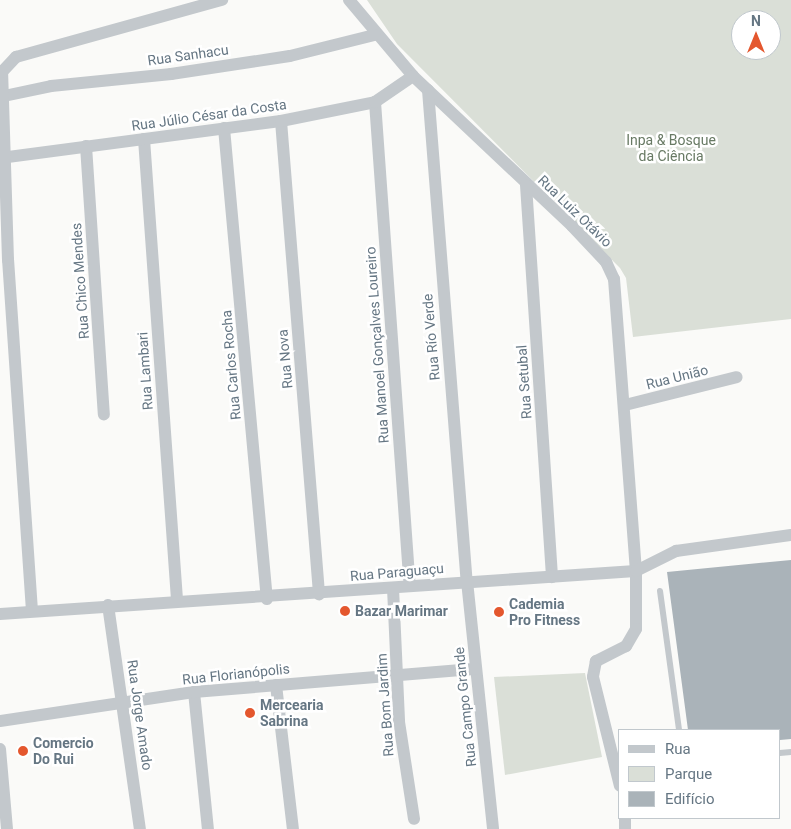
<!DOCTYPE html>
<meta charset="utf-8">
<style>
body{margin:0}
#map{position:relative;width:791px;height:829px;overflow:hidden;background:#fafaf8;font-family:Roboto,sans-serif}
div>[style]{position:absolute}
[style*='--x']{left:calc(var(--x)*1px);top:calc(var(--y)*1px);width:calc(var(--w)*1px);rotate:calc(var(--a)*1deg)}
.green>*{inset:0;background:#dadfd7}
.building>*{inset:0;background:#aab3b9}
.service>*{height:6px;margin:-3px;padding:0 3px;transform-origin:3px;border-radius:3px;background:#c3c8cc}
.minor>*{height:12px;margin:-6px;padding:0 6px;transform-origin:6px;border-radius:6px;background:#c3c8cc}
.dots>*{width:14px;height:14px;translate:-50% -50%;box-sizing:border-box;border:2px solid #fff;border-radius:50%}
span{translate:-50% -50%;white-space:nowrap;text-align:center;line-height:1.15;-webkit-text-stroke:5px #fff;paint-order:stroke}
.street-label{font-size:14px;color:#657683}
.park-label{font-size:14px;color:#687a64}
.poi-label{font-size:14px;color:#657683;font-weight:700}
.left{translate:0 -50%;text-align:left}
.legend{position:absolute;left:618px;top:729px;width:162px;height:90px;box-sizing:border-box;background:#fff;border:1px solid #c1c8cd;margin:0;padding:6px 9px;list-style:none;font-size:15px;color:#657683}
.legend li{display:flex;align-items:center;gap:10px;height:25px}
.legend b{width:25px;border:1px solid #c1c8cd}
.north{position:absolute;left:731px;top:10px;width:50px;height:50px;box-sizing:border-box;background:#fff;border:1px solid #c1c8cd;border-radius:50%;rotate:0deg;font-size:14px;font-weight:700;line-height:20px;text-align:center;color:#657683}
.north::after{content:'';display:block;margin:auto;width:18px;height:22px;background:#e4572e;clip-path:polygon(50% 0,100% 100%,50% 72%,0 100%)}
</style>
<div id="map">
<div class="green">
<div style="clip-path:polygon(evenodd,367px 0,791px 0,791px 319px,633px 337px,626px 278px,620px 268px,397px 44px,367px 0,741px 20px,771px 20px,771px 50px,741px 50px,741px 20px)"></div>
<div style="clip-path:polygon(585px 673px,602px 757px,505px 775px,494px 677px)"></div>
</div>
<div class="building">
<div style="clip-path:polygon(791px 560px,791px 739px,780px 740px,780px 730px,688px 730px,667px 572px)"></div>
</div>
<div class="service">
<div style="--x:660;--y:591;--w:140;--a:82.2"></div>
<div style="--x:780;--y:753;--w:11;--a:-5"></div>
</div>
<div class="minor">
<div style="--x:349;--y:0;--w:99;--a:49.9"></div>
<div style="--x:413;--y:76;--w:219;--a:43.3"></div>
<div style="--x:572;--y:226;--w:50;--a:46.6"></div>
<div style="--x:606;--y:262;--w:19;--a:65"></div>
<div style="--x:614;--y:279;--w:293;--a:85.7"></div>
<div style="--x:636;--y:571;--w:58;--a:90"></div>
<div style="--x:636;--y:629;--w:20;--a:120"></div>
<div style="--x:626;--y:646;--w:34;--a:153"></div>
<div style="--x:596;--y:661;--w:16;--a:101"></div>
<div style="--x:593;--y:677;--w:112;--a:76.1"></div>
<div style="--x:428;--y:90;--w:493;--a:85.5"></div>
<div style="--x:467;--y:581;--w:249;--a:84"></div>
<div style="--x:4;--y:96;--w:48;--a:-12"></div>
<div style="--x:51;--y:86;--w:121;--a:-5.7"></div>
<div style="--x:171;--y:74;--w:120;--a:-8.6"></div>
<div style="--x:290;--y:56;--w:87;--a:-14"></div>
<div style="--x:375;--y:102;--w:485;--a:85.9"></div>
<div style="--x:281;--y:121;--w:475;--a:85.4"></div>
<div style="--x:224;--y:128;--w:473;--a:84.8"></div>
<div style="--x:144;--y:139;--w:463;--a:85.9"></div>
<div style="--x:86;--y:146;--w:269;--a:86.2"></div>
<div style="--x:0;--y:158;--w:283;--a:-7.5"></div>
<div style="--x:281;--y:121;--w:96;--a:-11.4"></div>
<div style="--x:375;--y:102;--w:46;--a:-34.4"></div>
<div style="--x:526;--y:185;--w:393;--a:86.2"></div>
<div style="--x:625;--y:405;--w:115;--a:-14"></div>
<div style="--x:393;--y:588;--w:134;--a:87.4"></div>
<div style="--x:399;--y:722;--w:98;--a:81.2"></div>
<div style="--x:108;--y:605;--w:226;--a:81.9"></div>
<div style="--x:32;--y:611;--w:352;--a:-93.9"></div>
<div style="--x:8;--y:260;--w:188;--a:-91.8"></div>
<div style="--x:2;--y:72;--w:21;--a:-47"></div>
<div style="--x:16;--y:57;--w:214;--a:-15.5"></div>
<div style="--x:0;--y:614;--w:637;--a:-3.87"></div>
<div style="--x:636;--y:571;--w:45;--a:-26.6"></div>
<div style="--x:676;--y:551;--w:116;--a:-7.9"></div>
<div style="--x:276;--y:685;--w:145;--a:83.3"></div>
<div style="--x:194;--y:692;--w:138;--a:84.2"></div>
<div style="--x:0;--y:721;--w:196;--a:-8.5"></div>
<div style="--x:194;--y:692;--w:283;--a:-4.7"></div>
<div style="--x:0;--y:749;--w:80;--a:85"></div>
<div style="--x:625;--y:818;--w:11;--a:90"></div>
</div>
<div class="dots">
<div style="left:345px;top:611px;background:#e4572e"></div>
<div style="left:499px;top:612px;background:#e4572e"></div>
<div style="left:250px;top:713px;background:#e4572e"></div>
<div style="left:23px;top:751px;background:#e4572e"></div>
</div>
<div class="street-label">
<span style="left:188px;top:55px;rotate:-8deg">Rua Sanhacu</span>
<span style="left:209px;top:115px;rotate:-8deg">Rua Júlio César da Costa</span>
<span style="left:575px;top:211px;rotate:44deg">Rua Luiz Otávio</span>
<span style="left:80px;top:281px;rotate:-94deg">Rua Chico Mendes</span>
<span style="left:431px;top:337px;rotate:-95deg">Rua Río Verde</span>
<span style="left:377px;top:345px;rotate:-94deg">Rua Manoel Gonçalves Loureiro</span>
<span style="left:285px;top:359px;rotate:-95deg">Rua Nova</span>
<span style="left:231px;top:365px;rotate:-95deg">Rua Carlos Rocha</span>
<span style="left:145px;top:371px;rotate:-94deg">Rua Lambari</span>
<span style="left:677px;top:377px;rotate:-14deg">Rua União</span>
<span style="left:524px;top:382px;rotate:-94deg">Rua Setubal</span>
<span style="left:397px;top:572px;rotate:-5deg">Rua Paraguaçu</span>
<span style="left:236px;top:674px;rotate:-6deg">Rua Florianópolis</span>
<span style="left:385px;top:705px;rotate:-94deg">Rua Bom Jardim</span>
<span style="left:465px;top:707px;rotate:-96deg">Rua Campo Grande</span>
<span style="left:140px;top:715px;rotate:82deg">Rua Jorge Amado</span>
</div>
<div class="park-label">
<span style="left:671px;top:148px">Inpa &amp; Bosque<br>da Ciência</span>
</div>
<div class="poi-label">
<span class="left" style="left:509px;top:612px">Cademia<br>Pro Fitness</span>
<span class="left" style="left:355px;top:611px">Bazar Marimar</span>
<span class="left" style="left:260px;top:713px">Mercearia<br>Sabrina</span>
<span class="left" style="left:33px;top:751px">Comercio<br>Do Rui</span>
</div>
<ul class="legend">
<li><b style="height:6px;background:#c3c8cc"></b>Rua</li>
<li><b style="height:14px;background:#dadfd7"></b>Parque</li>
<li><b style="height:14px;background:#aab3b9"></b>Edifício</li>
</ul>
<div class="north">N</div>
</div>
